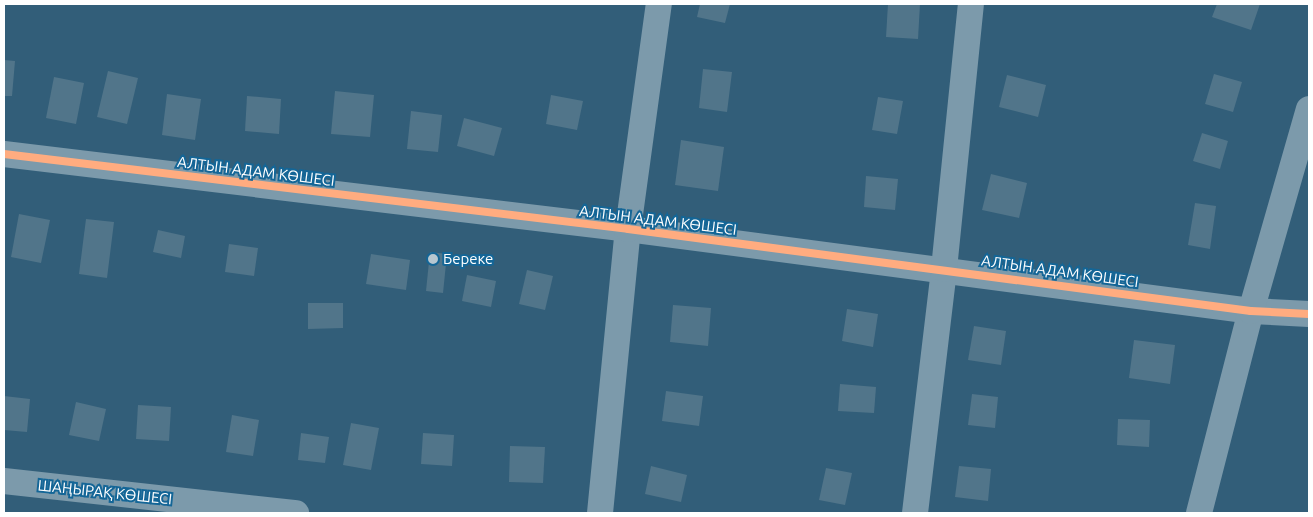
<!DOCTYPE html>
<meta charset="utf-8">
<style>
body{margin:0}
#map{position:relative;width:1313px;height:517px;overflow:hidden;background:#325e79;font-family:Ubuntu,sans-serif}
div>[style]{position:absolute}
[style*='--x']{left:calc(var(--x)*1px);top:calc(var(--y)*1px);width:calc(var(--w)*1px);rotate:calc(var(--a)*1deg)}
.building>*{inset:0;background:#51758a}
.minor>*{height:26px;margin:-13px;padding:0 13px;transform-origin:13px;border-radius:13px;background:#7c9aab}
.cycleway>*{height:8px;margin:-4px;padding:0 4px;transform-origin:4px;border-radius:4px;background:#ffac80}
.dots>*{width:14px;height:14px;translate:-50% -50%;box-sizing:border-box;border:2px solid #146697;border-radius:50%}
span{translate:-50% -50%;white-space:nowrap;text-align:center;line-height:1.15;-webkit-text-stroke:4px #146697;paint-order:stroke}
.street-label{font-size:15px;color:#fff}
.poi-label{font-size:15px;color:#fff}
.left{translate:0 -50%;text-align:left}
.frame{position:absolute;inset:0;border:5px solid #fff;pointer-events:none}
</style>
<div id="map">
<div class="building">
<div style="clip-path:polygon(700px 4px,730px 4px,725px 23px,697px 17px)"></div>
<div style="clip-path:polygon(888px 4px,920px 4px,918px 39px,886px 37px)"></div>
<div style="clip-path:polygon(1217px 4px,1260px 4px,1251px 30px,1212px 17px)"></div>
<div style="clip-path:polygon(4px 60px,15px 61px,12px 96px,4px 96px)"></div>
<div style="clip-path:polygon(703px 69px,732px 72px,727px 112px,699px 108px)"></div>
<div style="clip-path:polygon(108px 71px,138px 78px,127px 124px,97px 117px)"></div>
<div style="clip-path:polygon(1214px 74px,1242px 82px,1233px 112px,1205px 104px)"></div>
<div style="clip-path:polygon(1007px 75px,1046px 85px,1038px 117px,999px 107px)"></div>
<div style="clip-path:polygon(54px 77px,84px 83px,76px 124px,46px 118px)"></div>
<div style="clip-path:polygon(335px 91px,374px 95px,370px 137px,331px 134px)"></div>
<div style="clip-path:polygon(167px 94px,201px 99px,195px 140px,162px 135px)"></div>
<div style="clip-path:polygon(551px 95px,583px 101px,577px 130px,546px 124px)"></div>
<div style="clip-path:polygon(247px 96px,281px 99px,279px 134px,245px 131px)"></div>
<div style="clip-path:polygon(878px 97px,903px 101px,897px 134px,872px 130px)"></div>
<div style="clip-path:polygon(411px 111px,442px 115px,438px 152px,407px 149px)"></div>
<div style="clip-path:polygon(464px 118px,502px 128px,494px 156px,457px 146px)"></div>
<div style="clip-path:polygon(1202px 133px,1228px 141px,1220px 169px,1193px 161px)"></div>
<div style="clip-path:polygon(681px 140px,724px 147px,718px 191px,675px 185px)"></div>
<div style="clip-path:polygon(991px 174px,1027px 183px,1019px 218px,982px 210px)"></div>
<div style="clip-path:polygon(866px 176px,898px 179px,895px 210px,864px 207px)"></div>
<div style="clip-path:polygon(1195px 203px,1216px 206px,1210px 249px,1188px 245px)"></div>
<div style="clip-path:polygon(19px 214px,50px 220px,41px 263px,11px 257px)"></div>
<div style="clip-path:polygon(86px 219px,114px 222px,107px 278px,79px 274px)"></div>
<div style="clip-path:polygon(158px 230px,185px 236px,181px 258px,153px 252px)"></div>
<div style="clip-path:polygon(229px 244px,258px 248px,254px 276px,225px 272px)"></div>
<div style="clip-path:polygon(430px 252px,447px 254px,443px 293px,426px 291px)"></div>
<div style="clip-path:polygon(371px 254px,410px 260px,406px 290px,366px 284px)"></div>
<div style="clip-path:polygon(527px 270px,553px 276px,545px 310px,519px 304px)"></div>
<div style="clip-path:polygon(467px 275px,496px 281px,491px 307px,462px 301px)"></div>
<div style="clip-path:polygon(308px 303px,343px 303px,343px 328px,308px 329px)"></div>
<div style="clip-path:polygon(673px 305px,711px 308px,708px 346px,670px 342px)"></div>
<div style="clip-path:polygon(847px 309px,878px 314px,873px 347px,842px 341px)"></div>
<div style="clip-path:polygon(974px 326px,1006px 331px,1001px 365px,968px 360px)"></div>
<div style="clip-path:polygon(1134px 340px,1175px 345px,1170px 384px,1129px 378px)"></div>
<div style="clip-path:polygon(840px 384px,876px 387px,874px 413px,838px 411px)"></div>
<div style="clip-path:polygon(666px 391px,703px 396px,699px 426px,662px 421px)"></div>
<div style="clip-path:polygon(972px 394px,998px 397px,995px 428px,968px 425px)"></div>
<div style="clip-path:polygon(4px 396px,30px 399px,27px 432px,4px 430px)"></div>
<div style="clip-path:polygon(76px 402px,106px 409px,99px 441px,69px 435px)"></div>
<div style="clip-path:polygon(138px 405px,171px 407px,169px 441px,136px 439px)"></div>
<div style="clip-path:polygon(232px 415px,259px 420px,253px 456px,226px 452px)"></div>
<div style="clip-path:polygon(1118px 419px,1150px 420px,1149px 447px,1117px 445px)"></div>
<div style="clip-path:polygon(351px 423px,379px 428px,371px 470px,343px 465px)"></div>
<div style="clip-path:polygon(301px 433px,329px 437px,325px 463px,298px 460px)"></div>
<div style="clip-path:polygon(423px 433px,454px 435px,452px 466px,421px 464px)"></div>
<div style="clip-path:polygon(510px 446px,545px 447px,543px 483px,509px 482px)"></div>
<div style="clip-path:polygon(651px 466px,687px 475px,681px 502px,645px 494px)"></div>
<div style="clip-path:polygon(959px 466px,991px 469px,988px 501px,955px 497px)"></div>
<div style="clip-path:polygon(826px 468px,852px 473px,845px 505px,819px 500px)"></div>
</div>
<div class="minor">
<div style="--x:4;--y:154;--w:628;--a:6.85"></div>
<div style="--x:628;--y:229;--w:628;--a:7.5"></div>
<div style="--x:1251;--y:311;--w:58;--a:3"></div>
<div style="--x:4;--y:481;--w:294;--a:6.3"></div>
<div style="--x:600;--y:513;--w:285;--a:-84.4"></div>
<div style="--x:628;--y:229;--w:227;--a:-82.2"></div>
<div style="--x:915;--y:513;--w:246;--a:-83.2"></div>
<div style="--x:944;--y:269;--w:266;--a:-84.2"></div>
<div style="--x:1199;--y:513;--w:209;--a:-75.6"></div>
<div style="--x:1251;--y:311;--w:210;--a:-74"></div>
</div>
<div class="cycleway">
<div style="--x:4;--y:154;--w:628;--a:6.85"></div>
<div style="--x:628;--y:229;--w:628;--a:7.5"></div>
<div style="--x:1251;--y:311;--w:58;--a:3"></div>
</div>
<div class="dots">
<div style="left:433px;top:259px;background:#b7c7d0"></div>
</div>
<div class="street-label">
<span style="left:256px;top:171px;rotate:7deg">АЛТЫН АДАМ КӨШЕСІ</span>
<span style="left:658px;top:220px;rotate:7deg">АЛТЫН АДАМ КӨШЕСІ</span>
<span style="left:1060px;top:271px;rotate:8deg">АЛТЫН АДАМ КӨШЕСІ</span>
<span style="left:105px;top:492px;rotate:6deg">ШАҢЫРАҚ КӨШЕСІ</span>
</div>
<div class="poi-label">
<span class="left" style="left:443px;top:259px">Береке</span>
</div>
<div class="frame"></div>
</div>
